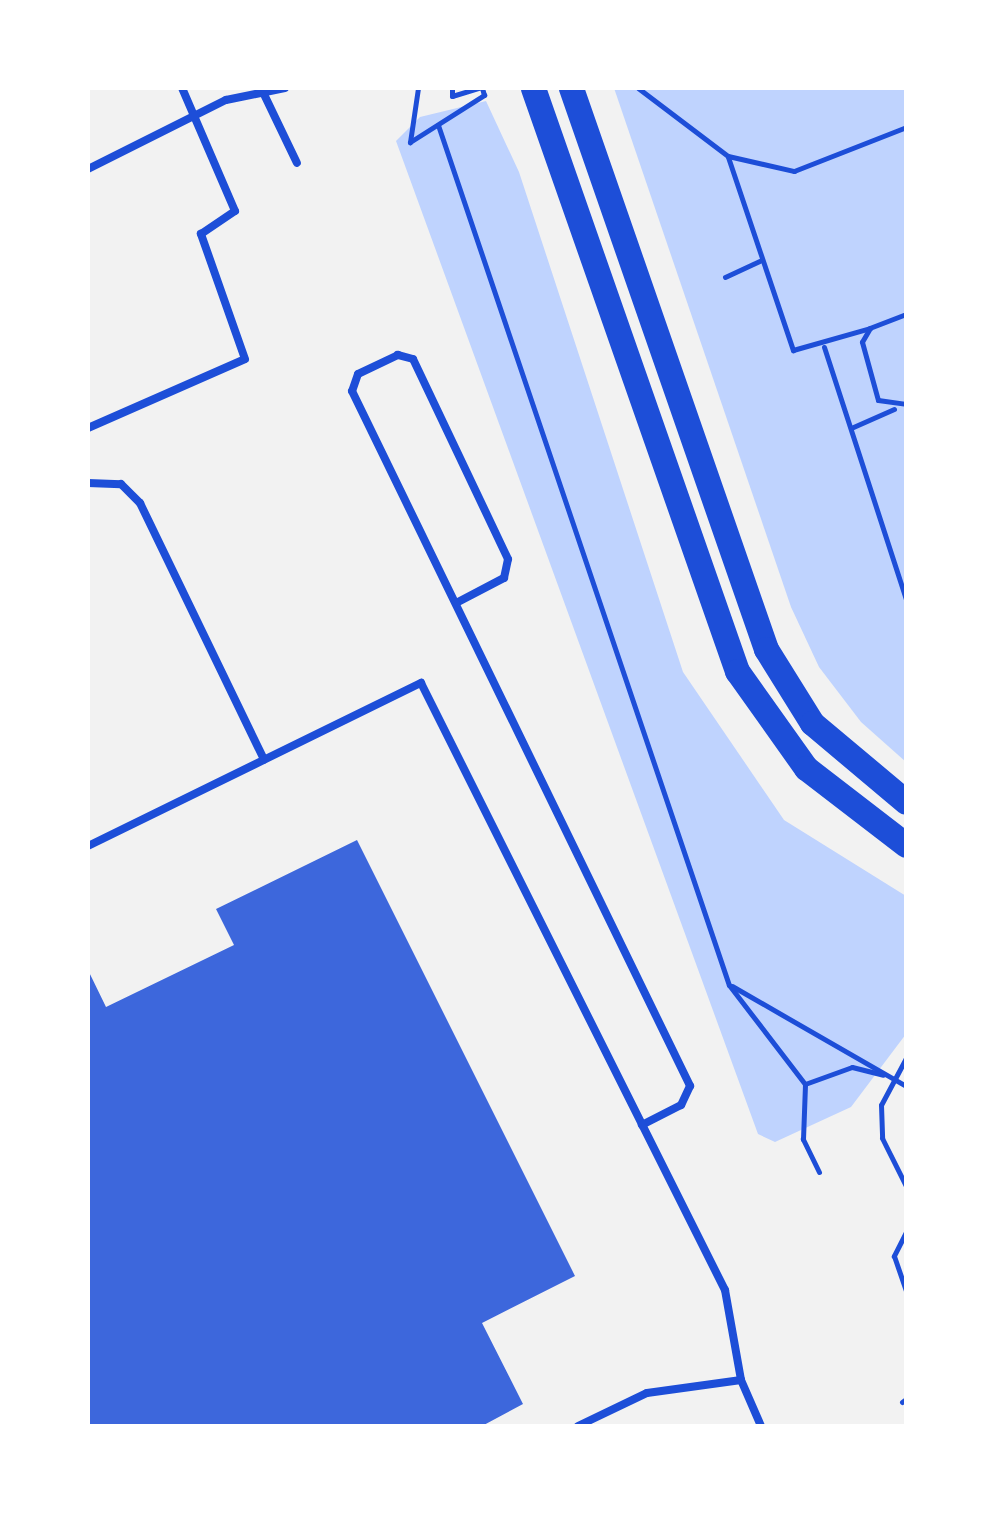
<!DOCTYPE html>
<style>
body{margin:0}
#map{position:relative;width:994px;height:1514px;overflow:hidden;background:#f2f2f2;font-family:"Playfair Display",serif}
div>[style]{position:absolute}
[style*='--x']{left:calc(var(--x)*1px);top:calc(var(--y)*1px);width:calc(var(--w)*1px);rotate:calc(var(--a)*1deg)}
.water>*{inset:0;background:#bfd3fe}
.building>*{inset:0;background:#3d67dc}
.path>*{height:5px;margin:-2.5px;padding:0 2.5px;transform-origin:2.5px;border-radius:2.5px;background:#1d4ed8}
.service>*{height:8px;margin:-4px;padding:0 4px;transform-origin:4px;border-radius:4px;background:#1d4ed8}
.primary>*{height:25px;margin:-12.5px;padding:0 12.5px;transform-origin:12.5px;border-radius:12.5px;background:#1d4ed8}
span{translate:-50% -50%;white-space:nowrap;text-align:center;line-height:1.15;-webkit-text-stroke:8px #fff;paint-order:stroke}
.frame{position:absolute;inset:0;border:90px solid #fff;pointer-events:none}
</style>
<div id="map">
<div class="water">
<div style="clip-path:polygon(614px 88px,906px 88px,906px 762px,861px 722px,819px 667px,791px 607px)"></div>
<div style="clip-path:polygon(486px 101px,519px 172px,683px 672px,784px 820px,906px 896px,906px 1034px,851px 1107px,775px 1142px,758px 1134px,396px 141px,420px 117px)"></div>
</div>
<div class="building">
<div style="clip-path:polygon(357px 840px,575px 1276px,482px 1323px,523px 1404px,482px 1426px,88px 1426px,88px 970px,106px 1007px,234px 945px,216px 909px)"></div>
</div>
<div class="path">
<div style="--x:418;--y:88;--w:55;--a:98.4"></div>
<div style="--x:410;--y:142;--w:88;--a:-32.4"></div>
<div style="--x:484;--y:95;--w:7;--a:-106"></div>
<div style="--x:452;--y:88;--w:8;--a:90"></div>
<div style="--x:452;--y:96;--w:28;--a:-17"></div>
<div style="--x:638;--y:88;--w:113;--a:37.1"></div>
<div style="--x:728;--y:156;--w:68;--a:12.8"></div>
<div style="--x:794;--y:171;--w:120;--a:-21.4"></div>
<div style="--x:438;--y:125;--w:908;--a:71.31"></div>
<div style="--x:729;--y:985;--w:125;--a:52.5"></div>
<div style="--x:728;--y:157;--w:204;--a:71.4"></div>
<div style="--x:793;--y:350;--w:80;--a:-15.9"></div>
<div style="--x:725;--y:277;--w:38;--a:-25"></div>
<div style="--x:906;--y:314;--w:39;--a:159"></div>
<div style="--x:870;--y:328;--w:16;--a:120"></div>
<div style="--x:862;--y:342;--w:60;--a:74.6"></div>
<div style="--x:878;--y:400;--w:28;--a:8"></div>
<div style="--x:824;--y:347;--w:265;--a:72"></div>
<div style="--x:851;--y:428;--w:47;--a:-23.8"></div>
<div style="--x:732;--y:986;--w:201;--a:29.9"></div>
<div style="--x:906;--y:1058;--w:53;--a:118"></div>
<div style="--x:881;--y:1105;--w:33;--a:88"></div>
<div style="--x:882;--y:1138;--w:54;--a:63.4"></div>
<div style="--x:819;--y:1172;--w:37;--a:-116"></div>
<div style="--x:803;--y:1139;--w:55;--a:-87.9"></div>
<div style="--x:805;--y:1084;--w:50;--a:-19.9"></div>
<div style="--x:852;--y:1067;--w:32;--a:14"></div>
<div style="--x:906;--y:1232;--w:27;--a:117"></div>
<div style="--x:894;--y:1256;--w:37;--a:71"></div>
<div style="--x:906;--y:1350;--w:11;--a:90"></div>
<div style="--x:902;--y:1402;--w:5;--a:-37"></div>
</div>
<div class="service">
<div style="--x:261;--y:88;--w:83;--a:64.4"></div>
<div style="--x:88;--y:169;--w:154;--a:-26.6"></div>
<div style="--x:226;--y:100;--w:60;--a:-11.5"></div>
<div style="--x:88;--y:428;--w:171;--a:-23.7"></div>
<div style="--x:245;--y:359;--w:133;--a:-109.4"></div>
<div style="--x:201;--y:234;--w:41;--a:-34.1"></div>
<div style="--x:235;--y:211;--w:134;--a:-113.3"></div>
<div style="--x:88;--y:483;--w:33;--a:2"></div>
<div style="--x:121;--y:484;--w:27;--a:45"></div>
<div style="--x:140;--y:503;--w:285;--a:64.2"></div>
<div style="--x:458;--y:602;--w:52;--a:-27.6"></div>
<div style="--x:504;--y:578;--w:19;--a:-78"></div>
<div style="--x:508;--y:559;--w:221;--a:-115.4"></div>
<div style="--x:413;--y:359;--w:16;--a:-165"></div>
<div style="--x:398;--y:355;--w:44;--a:154.6"></div>
<div style="--x:358;--y:374;--w:18;--a:109"></div>
<div style="--x:352;--y:391;--w:773;--a:64.06"></div>
<div style="--x:690;--y:1086;--w:21;--a:115"></div>
<div style="--x:681;--y:1105;--w:44;--a:152.9"></div>
<div style="--x:88;--y:846;--w:371;--a:-26.1"></div>
<div style="--x:421;--y:683;--w:679;--a:63.4"></div>
<div style="--x:725;--y:1290;--w:91;--a:79.9"></div>
<div style="--x:741;--y:1380;--w:50;--a:66.5"></div>
<div style="--x:578;--y:1426;--w:76;--a:-25.6"></div>
<div style="--x:647;--y:1393;--w:95;--a:-7.9"></div>
</div>
<div class="primary">
<div style="--x:533;--y:88;--w:618;--a:70.71"></div>
<div style="--x:737;--y:671;--w:119;--a:54.6"></div>
<div style="--x:806;--y:768;--w:126;--a:37.6"></div>
<div style="--x:571;--y:88;--w:594;--a:70.83"></div>
<div style="--x:766;--y:649;--w:87;--a:58.1"></div>
<div style="--x:812;--y:723;--w:123;--a:40"></div>
</div>
<div class="frame"></div>
</div>
